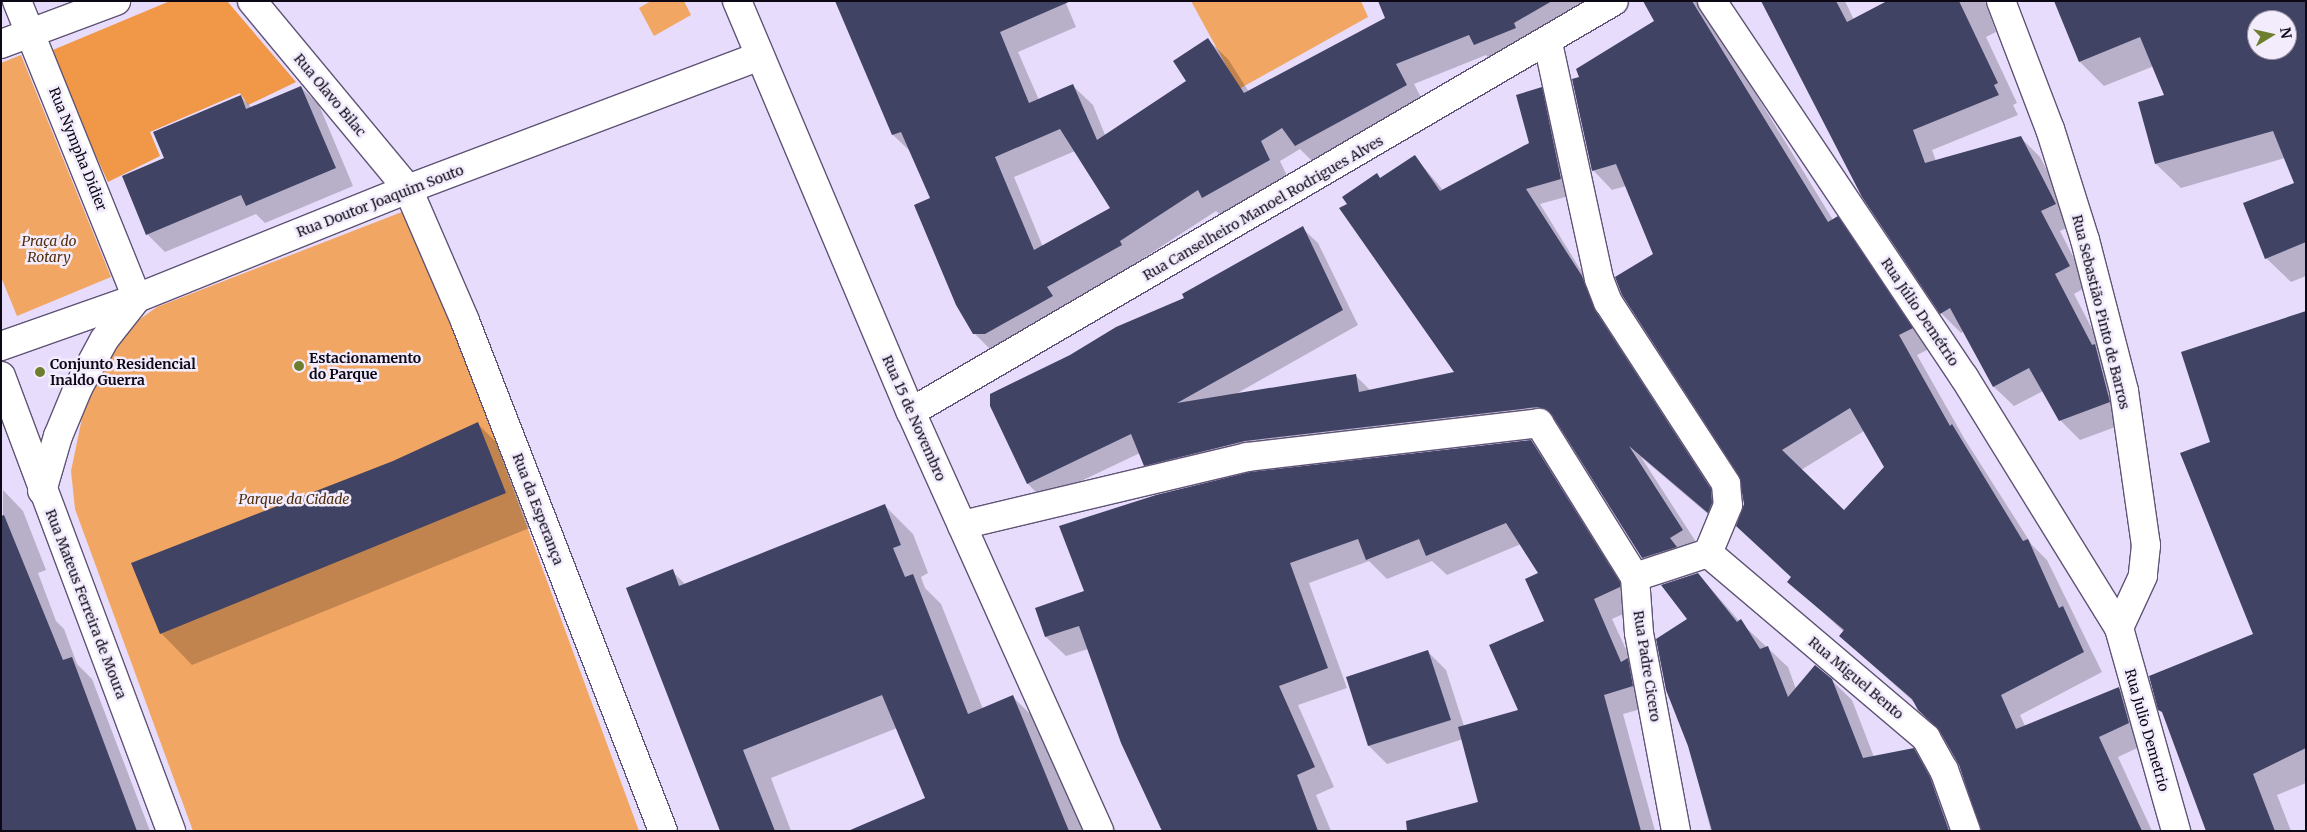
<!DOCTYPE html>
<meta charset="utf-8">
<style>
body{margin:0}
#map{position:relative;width:2307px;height:832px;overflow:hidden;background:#e7dcfc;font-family:Merriweather,serif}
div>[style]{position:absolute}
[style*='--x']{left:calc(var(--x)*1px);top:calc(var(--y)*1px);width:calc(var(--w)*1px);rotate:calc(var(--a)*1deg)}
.green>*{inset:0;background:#f2a663}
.forest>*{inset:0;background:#f09847}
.shadow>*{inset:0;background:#0003}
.building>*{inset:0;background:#414365}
.roads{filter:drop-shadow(1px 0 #605476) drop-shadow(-1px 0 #605476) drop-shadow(0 1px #605476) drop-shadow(0 -1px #605476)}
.street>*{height:28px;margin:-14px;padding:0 14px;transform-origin:14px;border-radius:14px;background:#fff}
.secondary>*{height:28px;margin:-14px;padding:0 14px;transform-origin:14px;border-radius:14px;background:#fff}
.dots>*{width:14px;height:14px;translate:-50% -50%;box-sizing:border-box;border:2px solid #f2ecfd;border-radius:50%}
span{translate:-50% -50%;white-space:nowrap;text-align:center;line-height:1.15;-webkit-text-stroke:5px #f2ecfd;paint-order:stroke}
.street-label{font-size:14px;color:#0d0815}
.park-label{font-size:14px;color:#502d0b;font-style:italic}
.poi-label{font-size:14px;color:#0d0815;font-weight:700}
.left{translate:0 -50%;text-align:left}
.frame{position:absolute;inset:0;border:2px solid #0d0815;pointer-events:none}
.north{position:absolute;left:2247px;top:10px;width:50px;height:50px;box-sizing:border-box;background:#f2ecfd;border:1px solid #9691a0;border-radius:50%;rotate:81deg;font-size:14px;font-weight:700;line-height:20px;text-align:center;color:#0d0815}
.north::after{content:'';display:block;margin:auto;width:18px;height:22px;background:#6d7f2f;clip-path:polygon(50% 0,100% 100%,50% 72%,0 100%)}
</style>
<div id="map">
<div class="green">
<div style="clip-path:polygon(651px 1px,684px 1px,691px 15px,654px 36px,639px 8px)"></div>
<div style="clip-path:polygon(1191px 1px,1361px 1px,1368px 17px,1239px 89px)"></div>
<div style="clip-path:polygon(21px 55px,111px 277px,17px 316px,1px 277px,1px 63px)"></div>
<div style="clip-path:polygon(407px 210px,483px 407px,639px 831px,193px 831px,75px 509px,71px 471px,87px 394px,109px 341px,157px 307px)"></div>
</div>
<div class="forest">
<div style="clip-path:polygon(170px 1px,227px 1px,296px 82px,248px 105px,240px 93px,150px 132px,160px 156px,108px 182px,48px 52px)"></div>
</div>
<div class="shadow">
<div style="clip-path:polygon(evenodd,836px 1px,1065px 1px,1076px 27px,1018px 52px,1039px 100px,1073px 86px,1093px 105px,1105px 135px,1188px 81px,1208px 40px,1228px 59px,1249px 92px,1386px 19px,1379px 1px,1607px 1px,1494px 64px,1486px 55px,1414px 84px,1425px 105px,1316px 165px,1300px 149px,1280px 161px,1289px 180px,1223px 217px,1216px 211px,1139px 261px,1141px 265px,994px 353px,974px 333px,932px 199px,912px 153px,893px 135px,836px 1px,1075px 151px,1112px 208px,1043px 247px,1014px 177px,1075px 151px)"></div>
<div style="clip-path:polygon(evenodd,1644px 1px,1699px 1px,1833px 220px,1837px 218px,1857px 238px,1931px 348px,1917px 355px,1964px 438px,2032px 545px,2047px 560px,2102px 672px,2020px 715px,2025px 726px,2119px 689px,2139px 709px,2148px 743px,2118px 757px,2152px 831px,1981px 831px,1960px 764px,1943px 733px,1915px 703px,1840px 636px,1844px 632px,1789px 581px,1792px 578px,1745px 504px,1741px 475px,1626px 186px,1612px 190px,1593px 170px,1581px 78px,1655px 21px,1644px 1px,1864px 431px,1886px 467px,1844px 511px,1801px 470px,1864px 431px)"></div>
<div style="clip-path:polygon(1762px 1px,1845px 1px,1854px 20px,1889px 1px,1985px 1px,1996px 32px,1986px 37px,2017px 103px,2013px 105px,2018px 115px,1932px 150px,1936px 161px,2020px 137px,2040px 157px,2075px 224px,2060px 231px,2088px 286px,2074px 294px,2106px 356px,2129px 422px,2080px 440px,2060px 420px,2043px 391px,2014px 406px,1994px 387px,1964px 331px,1961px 333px,1941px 313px)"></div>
<div style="clip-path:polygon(evenodd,2055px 1px,2306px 1px,2306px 276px,2291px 282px,2266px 258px,2295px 184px,2285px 158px,2181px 188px,2156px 164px,2166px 96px,2154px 66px,2104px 86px,2080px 62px,2055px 1px,2257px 20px,2287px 20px,2287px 50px,2257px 50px,2257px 20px)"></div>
<div style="clip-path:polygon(301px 87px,319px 105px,353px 186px,265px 223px,256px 214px,165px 252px,147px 234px,166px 158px,241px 97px,252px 108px)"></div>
<div style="clip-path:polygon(1541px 89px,1557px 104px,1576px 194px,1540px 204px,1726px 506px,1723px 527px,1641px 457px,1698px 545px,1658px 573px,1643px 558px,1560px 426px,1554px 422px,1161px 480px,1145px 465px,1140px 453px,1043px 499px,1028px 484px,991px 406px,1186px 299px,1302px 228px,1318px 243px,1358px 325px,1234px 395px,1356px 376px,1371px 391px,1456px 373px,1381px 179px,1414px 156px,1443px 190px,1530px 144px)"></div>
<div style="clip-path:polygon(2306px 313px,2306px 783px,2277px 795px,2291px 831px,2210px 831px,2254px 635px,2212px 443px)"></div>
<div style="clip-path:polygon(478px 424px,509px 455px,537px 525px,192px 665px,161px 633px,394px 462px)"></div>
<div style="clip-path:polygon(1531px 441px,1550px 461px,1639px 607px,1612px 619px,1652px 706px,1623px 714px,1655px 831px,1415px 831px,1479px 802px,1463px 739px,1387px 764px,1369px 746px,1348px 678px,1428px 652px,1446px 670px,1464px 726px,1519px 711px,1545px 622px,1540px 574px,1521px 544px,1447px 575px,1432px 561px,1387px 579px,1369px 561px,1309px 583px,1347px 688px,1298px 705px,1334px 787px,1316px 795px,1331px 831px,1162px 831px,1122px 743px,1088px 649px,1066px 656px,1046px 637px,1037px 608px)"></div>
<div style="clip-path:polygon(3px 490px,23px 511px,46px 570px,38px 573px,56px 621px,64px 629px,77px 664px,92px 679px,150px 831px,1px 831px)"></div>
<div style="clip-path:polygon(885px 506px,913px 534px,928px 573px,921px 577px,925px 588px,941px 604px,983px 709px,1013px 697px,1041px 725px,1084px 831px,849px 831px,927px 799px,897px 728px,771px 778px,791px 831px,722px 831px,672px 571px,686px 585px)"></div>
<div style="clip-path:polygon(1698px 574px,1740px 622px,1788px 667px,1796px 689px,1831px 680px,1852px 700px,1874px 757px,1913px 750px,1933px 769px,1962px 831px,1711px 831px,1689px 745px,1689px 619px)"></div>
</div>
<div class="building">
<div style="clip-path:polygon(evenodd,835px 1px,1071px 1px,1000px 32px,1029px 103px,1073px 84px,1097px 140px,1186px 81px,1173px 61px,1208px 38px,1244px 93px,1385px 18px,1378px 1px,1552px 1px,1514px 23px,1516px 28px,1474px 45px,1469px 35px,1396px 64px,1407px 85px,1295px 146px,1282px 128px,1261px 141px,1270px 160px,1202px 198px,1198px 190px,1120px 241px,1122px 245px,1047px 287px,1053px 296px,985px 334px,973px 334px,956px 305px,914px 205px,930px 198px,901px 132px,892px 135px,835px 1px,1060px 129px,1110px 208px,1034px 250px,995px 157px,1060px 129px)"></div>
<div style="clip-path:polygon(evenodd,1643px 1px,1692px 1px,1828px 222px,1838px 216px,1913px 328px,1899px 335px,1950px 426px,1952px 424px,2023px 541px,2028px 539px,2059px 608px,2063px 606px,2084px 652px,2001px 695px,2016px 729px,2119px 687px,2129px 723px,2099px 737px,2142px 831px,1981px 831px,1959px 765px,1939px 730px,1918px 710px,1912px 699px,1839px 636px,1844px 630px,1787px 582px,1791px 577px,1736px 526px,1744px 504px,1739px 476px,1622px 295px,1615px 277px,1653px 254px,1616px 164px,1592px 171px,1572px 79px,1579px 77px,1576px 69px,1654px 21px,1643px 1px,1850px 408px,1884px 467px,1844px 510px,1782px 450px,1850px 408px)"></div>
<div style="clip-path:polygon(1761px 1px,1836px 1px,1847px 22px,1887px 1px,1959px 1px,1998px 83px,1994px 85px,1999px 95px,1913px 130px,1925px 163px,2021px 136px,2056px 204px,2041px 211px,2070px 266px,2055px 274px,2092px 345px,2095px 344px,2110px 402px,2059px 421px,2029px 368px,1993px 387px,1950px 308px,1940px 314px,1862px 197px)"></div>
<div style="clip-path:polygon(evenodd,2054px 1px,2306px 1px,2306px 242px,2265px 259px,2243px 203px,2294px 183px,2273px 131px,2155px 164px,2138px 102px,2164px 95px,2140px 37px,2079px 62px,2054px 1px,2257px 20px,2287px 20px,2287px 50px,2257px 50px,2257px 20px)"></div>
<div style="clip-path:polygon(301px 86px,336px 168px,246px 206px,241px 195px,146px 235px,122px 176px,164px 158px,153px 132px,241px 95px,246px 109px)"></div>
<div style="clip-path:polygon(1542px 87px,1561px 179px,1526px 189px,1582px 276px,1595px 310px,1711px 489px,1712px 503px,1708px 513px,1629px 446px,1683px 530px,1670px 538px,1677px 547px,1642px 558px,1552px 415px,1538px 407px,1245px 441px,1144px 466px,1131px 434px,1027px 484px,990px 406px,990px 394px,1070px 355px,1116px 327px,1184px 298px,1182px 294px,1303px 226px,1343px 310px,1177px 403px,1356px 374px,1359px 392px,1454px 372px,1339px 208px,1347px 204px,1342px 197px,1377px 173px,1380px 178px,1415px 155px,1440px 191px,1529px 143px,1516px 95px)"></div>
<div style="clip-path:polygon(2306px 311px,2306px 748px,2253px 774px,2275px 831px,2206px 831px,2162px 712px,2158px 710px,2149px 676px,2253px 634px,2180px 453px,2210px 442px,2181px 352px)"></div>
<div style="clip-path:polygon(478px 422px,506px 493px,160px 634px,131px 563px,393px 461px)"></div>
<div style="clip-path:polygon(1531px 440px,1620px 582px,1620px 587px,1594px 599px,1621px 662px,1628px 658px,1633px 686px,1604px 695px,1641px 831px,1407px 831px,1406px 821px,1478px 802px,1458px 727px,1518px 710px,1489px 645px,1544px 621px,1525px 579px,1538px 573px,1506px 523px,1426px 556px,1419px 539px,1366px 560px,1358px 539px,1290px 563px,1328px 668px,1279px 686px,1315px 767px,1297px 775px,1318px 831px,1162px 831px,1121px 743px,1079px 626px,1045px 637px,1035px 608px,1084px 591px,1059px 526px,1156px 495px,1250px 472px)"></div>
<div style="clip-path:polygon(885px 504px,901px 545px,893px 548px,905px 577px,913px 574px,968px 714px,1013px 695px,1069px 831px,848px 831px,925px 798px,882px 695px,743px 750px,775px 831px,720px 831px,626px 588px,673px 569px,679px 586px)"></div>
<div style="clip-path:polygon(4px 515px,63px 660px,72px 657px,137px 831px,1px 831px,1px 516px)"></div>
<div style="clip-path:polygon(1698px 573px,1737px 622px,1741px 619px,1760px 649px,1768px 646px,1788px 697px,1815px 665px,1832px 679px,1863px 758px,1914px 748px,1930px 777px,1949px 831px,1712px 831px,1688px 746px,1666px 690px,1656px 639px,1687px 619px,1661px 585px)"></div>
<div style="clip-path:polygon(1428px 650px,1451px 720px,1368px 746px,1346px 677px)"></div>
</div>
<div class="roads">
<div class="street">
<div style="--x:17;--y:1;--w:320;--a:68"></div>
<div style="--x:137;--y:298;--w:53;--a:128.2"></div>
<div style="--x:104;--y:340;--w:55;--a:118.4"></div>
<div style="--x:78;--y:388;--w:52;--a:112.6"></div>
<div style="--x:58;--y:436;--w:57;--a:106.2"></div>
<div style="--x:252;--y:1;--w:244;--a:50.3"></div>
<div style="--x:408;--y:189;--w:144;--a:66.6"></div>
<div style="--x:465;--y:321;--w:547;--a:68.78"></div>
<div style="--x:1712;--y:1;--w:453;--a:56.2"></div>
<div style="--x:1964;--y:377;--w:295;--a:58.3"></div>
<div style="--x:2119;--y:628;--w:211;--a:74.3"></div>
<div style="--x:2001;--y:1;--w:137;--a:69.1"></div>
<div style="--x:2050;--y:129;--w:116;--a:72.5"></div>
<div style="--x:2085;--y:240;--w:156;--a:75.5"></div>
<div style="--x:2124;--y:391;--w:156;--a:81.9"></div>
<div style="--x:2146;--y:545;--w:31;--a:96"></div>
<div style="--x:2143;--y:576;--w:57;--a:114.8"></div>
<div style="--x:1548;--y:43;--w:241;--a:77.8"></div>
<div style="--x:1599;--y:279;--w:25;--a:69"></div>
<div style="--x:1608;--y:302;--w:217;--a:57"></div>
<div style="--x:1726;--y:484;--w:21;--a:85"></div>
<div style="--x:1728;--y:505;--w:52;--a:112.6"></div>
<div style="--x:1;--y:44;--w:123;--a:-20.5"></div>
<div style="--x:1;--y:376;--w:486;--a:69.5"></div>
<div style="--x:962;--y:525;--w:293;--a:-13.4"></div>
<div style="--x:1247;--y:457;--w:294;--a:-6.6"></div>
<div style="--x:1539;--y:423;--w:181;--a:58.1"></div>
<div style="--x:1708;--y:553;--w:286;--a:40.3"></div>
<div style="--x:1926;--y:738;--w:37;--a:61"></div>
<div style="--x:1944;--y:770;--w:65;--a:70.2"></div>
<div style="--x:1676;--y:831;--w:201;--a:-100.6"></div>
<div style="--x:1639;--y:633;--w:56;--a:-94.1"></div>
<div style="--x:1635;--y:577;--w:77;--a:-18.2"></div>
</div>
<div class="secondary">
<div style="--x:737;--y:1;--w:446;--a:67.1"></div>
<div style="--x:911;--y:412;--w:459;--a:65.8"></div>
<div style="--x:1;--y:346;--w:144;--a:-19.4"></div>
<div style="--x:137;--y:298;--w:292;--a:-21.9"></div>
<div style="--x:408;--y:189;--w:376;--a:-20.7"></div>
<div style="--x:911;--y:412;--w:814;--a:-30.31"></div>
</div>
</div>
<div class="dots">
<div style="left:299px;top:366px;background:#6d7f2f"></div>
<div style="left:40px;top:372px;background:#6d7f2f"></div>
</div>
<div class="street-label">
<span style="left:330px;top:95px;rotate:50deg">Rua Olavo Bilac</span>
<span style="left:78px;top:149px;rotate:68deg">Rua Nympha Didier</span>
<span style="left:380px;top:201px;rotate:-21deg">Rua Doutor Joaquim Souto</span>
<span style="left:1263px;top:208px;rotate:-30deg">Rua Canselheiro Manoel Rodrigues Alves</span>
<span style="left:1920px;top:312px;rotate:56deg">Rua Júlio Demétrio</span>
<span style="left:2101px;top:312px;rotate:76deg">Rua Sebastião Pinto de Barros</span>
<span style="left:914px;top:418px;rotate:66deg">Rua 15 de Novembro</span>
<span style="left:538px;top:509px;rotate:69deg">Rua da Esperança</span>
<span style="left:86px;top:604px;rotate:69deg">Rua Mateus Ferreira de Moura</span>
<span style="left:1647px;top:666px;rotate:81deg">Rua Padre Cicero</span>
<span style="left:1856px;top:678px;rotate:40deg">Rua Miguel Bento</span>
<span style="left:2147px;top:730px;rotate:74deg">Rua Julio Demetrio</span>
</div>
<div class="park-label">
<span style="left:49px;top:249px">Praça do<br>Rotary</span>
<span style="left:294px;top:499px">Parque da Cidade</span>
</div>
<div class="poi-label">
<span class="left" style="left:309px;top:366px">Estacionamento<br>do Parque</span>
<span class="left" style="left:50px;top:372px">Conjunto Residencial<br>Inaldo Guerra</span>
</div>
<div class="frame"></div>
<div class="north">N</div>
</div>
